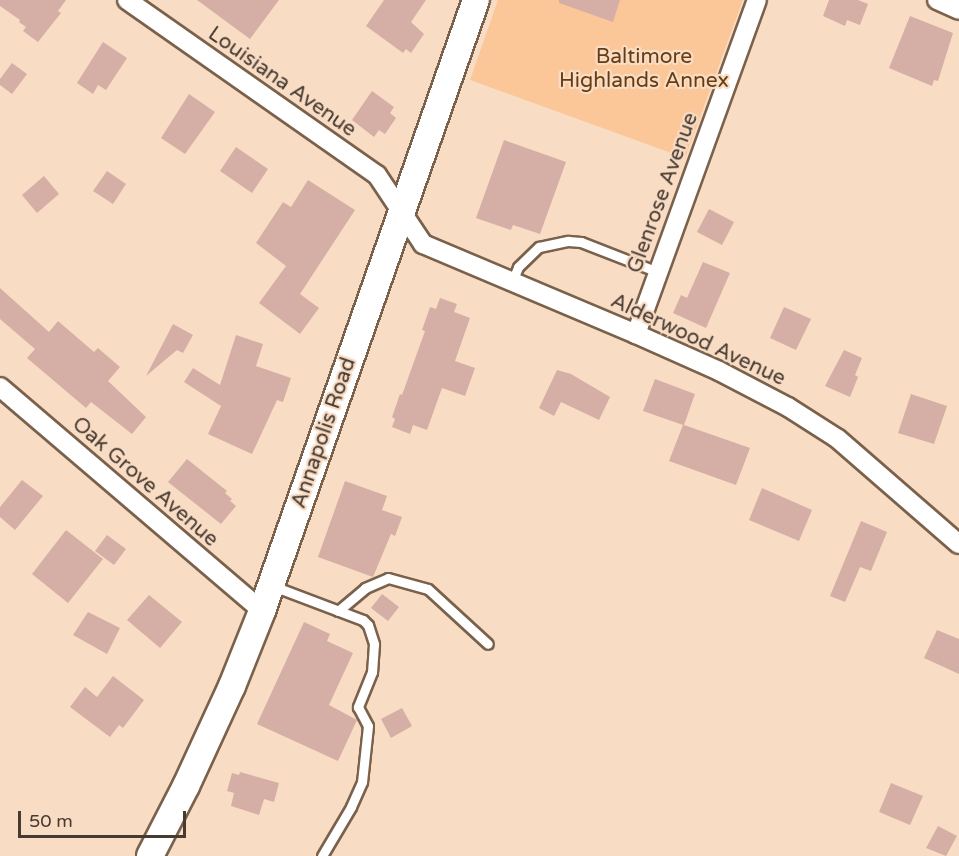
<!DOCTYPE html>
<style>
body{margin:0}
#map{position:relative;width:959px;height:856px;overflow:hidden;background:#f9dcc4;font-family:"Varela Round",sans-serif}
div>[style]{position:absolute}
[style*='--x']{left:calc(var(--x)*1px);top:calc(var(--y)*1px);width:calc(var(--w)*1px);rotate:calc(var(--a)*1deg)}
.green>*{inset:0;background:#fcc798}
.building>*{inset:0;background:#d5afa6}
.roads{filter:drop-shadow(2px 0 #7a614b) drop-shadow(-2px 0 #7a614b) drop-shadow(0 2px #7a614b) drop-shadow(0 -2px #7a614b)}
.service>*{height:9px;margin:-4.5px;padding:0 4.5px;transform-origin:4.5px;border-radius:4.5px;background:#fff}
.minor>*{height:18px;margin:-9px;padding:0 9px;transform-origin:9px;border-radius:9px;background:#fff}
.secondary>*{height:26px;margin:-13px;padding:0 13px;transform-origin:13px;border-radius:13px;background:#fff}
span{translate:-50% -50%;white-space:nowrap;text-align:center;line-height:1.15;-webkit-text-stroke:4.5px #f9dcc4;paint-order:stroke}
.park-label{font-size:21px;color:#663d13}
.street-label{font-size:21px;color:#463a31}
.scale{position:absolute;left:18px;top:811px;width:168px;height:27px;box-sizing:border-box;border:3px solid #463a31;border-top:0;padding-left:8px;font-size:18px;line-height:21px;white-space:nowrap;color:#463a31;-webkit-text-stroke:4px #f9dcc4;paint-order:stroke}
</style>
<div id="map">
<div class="green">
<div style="clip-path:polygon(498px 0,743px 0,685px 158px,470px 80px)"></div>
</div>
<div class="building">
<div style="clip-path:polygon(0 0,66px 0,58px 11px,61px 13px,38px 42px,23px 31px,26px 27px,19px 22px,20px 20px,0 6px)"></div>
<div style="clip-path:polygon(197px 0,279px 0,250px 39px)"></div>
<div style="clip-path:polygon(384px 0,426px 0,411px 22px,424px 34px,411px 53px,406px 49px,403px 53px,366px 26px)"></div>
<div style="clip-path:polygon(559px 0,620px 0,613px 22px,559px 3px)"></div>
<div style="clip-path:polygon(829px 0,858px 0,868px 4px,860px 25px,847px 20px,845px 26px,823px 16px)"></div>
<div style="clip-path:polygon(910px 16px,953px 33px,938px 81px,934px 80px,932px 86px,889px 68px)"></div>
<div style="clip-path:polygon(103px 42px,127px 58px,106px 90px,98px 85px,93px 94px,77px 83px)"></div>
<div style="clip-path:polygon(12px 63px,27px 74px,12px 94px,0 85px,0 79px)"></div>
<div style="clip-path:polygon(372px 91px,394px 107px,390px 113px,396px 118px,385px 134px,379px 130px,374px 137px,352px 120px)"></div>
<div style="clip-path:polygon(189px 94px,215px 112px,185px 154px,161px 138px)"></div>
<div style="clip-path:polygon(504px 140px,566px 162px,540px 234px,513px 225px,511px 230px,476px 218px)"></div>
<div style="clip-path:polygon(236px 147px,268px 169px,252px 193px,220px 171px)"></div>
<div style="clip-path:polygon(107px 171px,126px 184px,113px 204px,93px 191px)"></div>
<div style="clip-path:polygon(44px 176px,59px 194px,37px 213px,22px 195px)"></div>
<div style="clip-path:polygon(308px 180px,355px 210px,300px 294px,319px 308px,300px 334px,259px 303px,286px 266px,256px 243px,283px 202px,291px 207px)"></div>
<div style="clip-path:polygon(709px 209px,734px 222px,722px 245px,697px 232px)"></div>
<div style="clip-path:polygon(703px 262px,730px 273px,706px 328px,673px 313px,681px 295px,687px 298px)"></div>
<div style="clip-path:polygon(0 288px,49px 332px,58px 321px,94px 352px,98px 348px,120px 367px,108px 381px,146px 417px,132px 434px,91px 402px,86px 408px,27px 358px,35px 349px,0 319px)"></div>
<div style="clip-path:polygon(440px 298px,457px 304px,454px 312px,470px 318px,455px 361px,475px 368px,465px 396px,442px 388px,427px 430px,413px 425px,410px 434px,392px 427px,395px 419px,392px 417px,400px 394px,402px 395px,425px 331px,422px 330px,430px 307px,436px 309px)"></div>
<div style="clip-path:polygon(784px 307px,811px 319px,796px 350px,770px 338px)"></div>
<div style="clip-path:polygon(173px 324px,193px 335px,183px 353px,177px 350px,146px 376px)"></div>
<div style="clip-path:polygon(236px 335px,263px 344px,256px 366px,291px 378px,283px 402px,277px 400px,252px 454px,208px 434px,221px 406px,184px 382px,193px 368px,220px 385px)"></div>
<div style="clip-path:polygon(844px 350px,862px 358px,855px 375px,858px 377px,850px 397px,825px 386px)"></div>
<div style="clip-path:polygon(557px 370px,571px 374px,610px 397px,599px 420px,561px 402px,554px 416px,539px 408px)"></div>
<div style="clip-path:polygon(655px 379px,695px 394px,684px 425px,750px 448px,736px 485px,669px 461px,683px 425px,643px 411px)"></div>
<div style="clip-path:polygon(911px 394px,947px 406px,934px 444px,898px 433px)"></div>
<div style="clip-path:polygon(187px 459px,227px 491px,225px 493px,232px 499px,230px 501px,236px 506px,221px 524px,168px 482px)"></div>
<div style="clip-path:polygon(22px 480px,43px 496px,15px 530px,0 517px,0 507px)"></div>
<div style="clip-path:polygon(345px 481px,387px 496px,382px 510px,402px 517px,395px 536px,391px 534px,373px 577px,318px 557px)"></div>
<div style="clip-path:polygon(762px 488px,812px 510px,799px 541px,749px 520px)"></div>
<div style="clip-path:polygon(861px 521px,887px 532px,871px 571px,860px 567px,845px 602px,830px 596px)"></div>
<div style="clip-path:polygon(66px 530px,103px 559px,68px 603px,32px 574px)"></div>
<div style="clip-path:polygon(107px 535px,126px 549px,114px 565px,95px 551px)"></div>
<div style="clip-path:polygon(382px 594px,399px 607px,388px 621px,371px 608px)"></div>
<div style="clip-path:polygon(149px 595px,182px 622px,160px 648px,127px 620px)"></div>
<div style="clip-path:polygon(88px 612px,120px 628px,107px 654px,73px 635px)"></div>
<div style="clip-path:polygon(304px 622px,330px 634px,327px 641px,353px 653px,329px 705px,357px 720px,338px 761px,257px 724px)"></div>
<div style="clip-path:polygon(937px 630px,959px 639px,959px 674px,924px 658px)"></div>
<div style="clip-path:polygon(113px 676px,144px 700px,123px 728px,119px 725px,110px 737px,70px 707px,85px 687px,97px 697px)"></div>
<div style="clip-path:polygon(402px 708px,412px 726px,391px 738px,381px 719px)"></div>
<div style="clip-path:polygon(240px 772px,279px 783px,274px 802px,264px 799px,259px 815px,231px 806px,234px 793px,227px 791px,232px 773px,239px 775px)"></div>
<div style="clip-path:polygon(891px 783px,923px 796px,910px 825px,879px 812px)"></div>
<div style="clip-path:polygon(938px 826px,957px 836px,946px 856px,926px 848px)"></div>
</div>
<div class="roads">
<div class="service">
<div style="--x:512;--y:282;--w:16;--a:-68"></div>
<div style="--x:518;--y:267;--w:29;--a:-44"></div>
<div style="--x:539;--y:247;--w:30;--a:-12"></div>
<div style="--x:568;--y:241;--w:13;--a:4"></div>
<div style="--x:581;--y:242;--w:83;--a:21.3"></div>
<div style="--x:273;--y:586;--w:96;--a:20.7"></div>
<div style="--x:363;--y:620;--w:7;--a:45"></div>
<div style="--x:368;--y:625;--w:20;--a:72"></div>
<div style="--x:374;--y:644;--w:28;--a:94"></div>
<div style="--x:372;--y:672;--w:38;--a:112"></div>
<div style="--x:358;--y:707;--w:21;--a:62"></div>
<div style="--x:368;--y:726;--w:56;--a:96.1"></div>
<div style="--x:362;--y:782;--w:27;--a:114"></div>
<div style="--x:351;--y:807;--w:57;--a:120.6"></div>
<div style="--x:338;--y:611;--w:35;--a:-40"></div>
<div style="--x:365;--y:588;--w:25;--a:-23"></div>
<div style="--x:388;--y:578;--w:41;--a:15.4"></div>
<div style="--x:428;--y:589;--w:81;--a:42.5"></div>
</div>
<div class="minor">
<div style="--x:127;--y:0;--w:305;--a:35"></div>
<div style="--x:377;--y:175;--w:83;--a:56.3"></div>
<div style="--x:423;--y:244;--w:231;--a:22.9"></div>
<div style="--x:636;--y:334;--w:91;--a:24"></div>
<div style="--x:719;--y:371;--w:78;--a:27.6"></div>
<div style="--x:788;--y:407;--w:59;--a:32.6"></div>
<div style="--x:838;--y:439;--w:160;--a:41"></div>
<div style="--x:937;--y:0;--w:24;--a:24"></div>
<div style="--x:636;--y:334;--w:355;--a:-70.1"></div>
<div style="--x:0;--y:387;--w:345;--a:40.5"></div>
</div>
<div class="secondary">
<div style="--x:150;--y:856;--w:79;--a:-62.8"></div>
<div style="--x:186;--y:786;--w:110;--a:-65.3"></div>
<div style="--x:232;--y:686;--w:81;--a:-68.2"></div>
<div style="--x:262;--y:611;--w:647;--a:-70.7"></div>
</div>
</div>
<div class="park-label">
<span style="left:644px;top:69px">Baltimore<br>Highlands Annex</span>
</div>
<div class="street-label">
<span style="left:282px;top:82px;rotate:35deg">Louisiana Avenue</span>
<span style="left:663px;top:193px;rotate:-70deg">Glenrose Avenue</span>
<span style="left:698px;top:340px;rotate:25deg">Alderwood Avenue</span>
<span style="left:324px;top:433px;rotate:-71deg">Annapolis Road</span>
<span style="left:145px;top:482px;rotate:41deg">Oak Grove Avenue</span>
</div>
<div class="scale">50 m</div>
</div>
